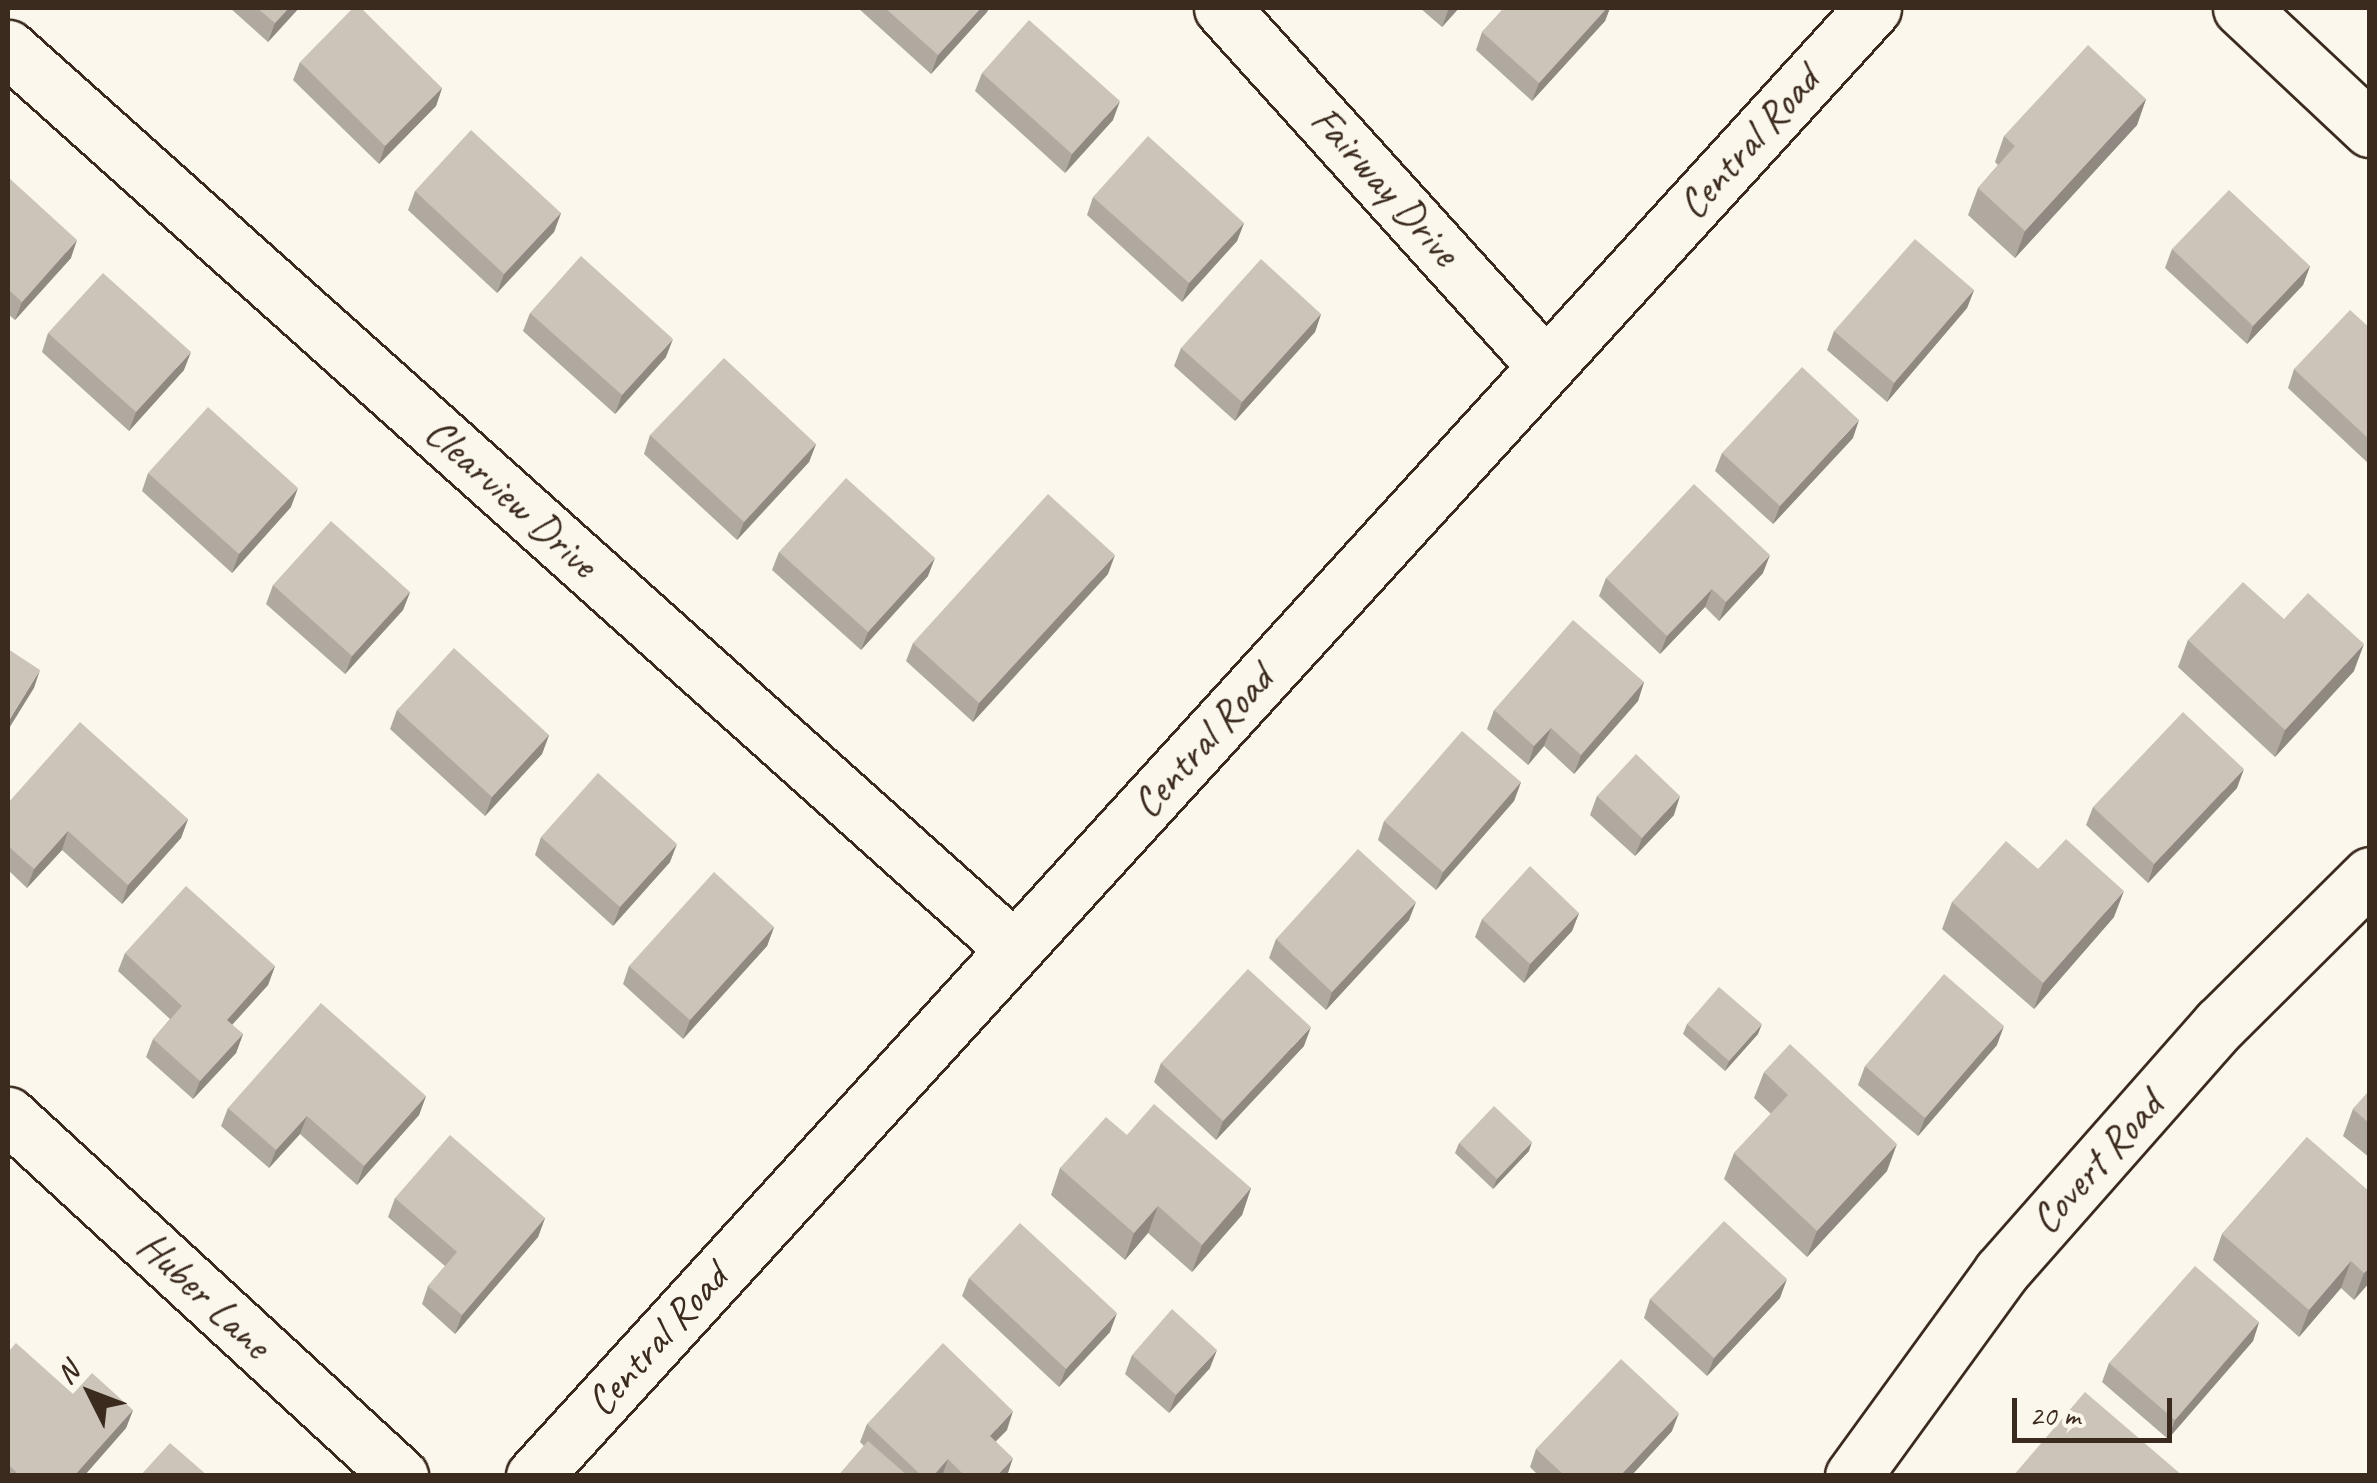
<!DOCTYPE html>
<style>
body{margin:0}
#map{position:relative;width:2377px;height:1483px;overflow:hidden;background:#fbf7ec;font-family:Caveat,sans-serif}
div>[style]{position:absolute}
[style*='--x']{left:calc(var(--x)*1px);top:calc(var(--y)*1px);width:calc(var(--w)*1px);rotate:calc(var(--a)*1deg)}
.roads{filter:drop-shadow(2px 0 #3b2a1e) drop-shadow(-2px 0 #3b2a1e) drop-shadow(0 2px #3b2a1e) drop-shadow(0 -2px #3b2a1e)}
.street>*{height:55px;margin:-27.5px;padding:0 27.5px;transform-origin:27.5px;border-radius:27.5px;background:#fbf7ec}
.secondary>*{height:55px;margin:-27.5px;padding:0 27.5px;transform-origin:27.5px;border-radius:27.5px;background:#fbf7ec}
.wall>*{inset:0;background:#afa99f}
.shaded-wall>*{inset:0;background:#8f8982}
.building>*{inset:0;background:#ccc4b9}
span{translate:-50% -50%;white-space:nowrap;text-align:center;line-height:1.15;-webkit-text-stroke:8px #fbf7ec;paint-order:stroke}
.street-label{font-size:42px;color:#3b2a1e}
.frame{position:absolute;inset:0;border:10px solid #3b2a1e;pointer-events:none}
.north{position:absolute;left:40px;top:1343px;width:100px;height:100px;-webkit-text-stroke:8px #fbf7ec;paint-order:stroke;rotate:312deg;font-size:28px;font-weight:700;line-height:40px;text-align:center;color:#3b2a1e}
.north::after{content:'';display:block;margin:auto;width:35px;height:45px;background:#3b2a1e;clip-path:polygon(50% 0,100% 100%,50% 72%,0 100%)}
.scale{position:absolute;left:2012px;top:1398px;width:160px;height:45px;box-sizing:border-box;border:5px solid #3b2a1e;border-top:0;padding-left:12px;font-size:30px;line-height:35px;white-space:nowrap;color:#3b2a1e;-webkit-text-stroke:8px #fbf7ec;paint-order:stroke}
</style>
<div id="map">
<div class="roads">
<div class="street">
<div style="--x:1222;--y:8;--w:483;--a:47.9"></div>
<div style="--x:2241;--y:8;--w:177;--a:43.2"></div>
<div style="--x:8;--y:48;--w:1350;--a:41.85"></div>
<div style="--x:8;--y:1115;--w:533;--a:42.64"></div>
<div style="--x:1853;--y:1476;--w:252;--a:-54"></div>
<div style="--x:2001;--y:1272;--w:331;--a:-48.6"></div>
<div style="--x:2220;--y:1024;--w:211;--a:-44.8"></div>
</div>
<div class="secondary">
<div style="--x:534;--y:1476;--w:1987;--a:-47.63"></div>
</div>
</div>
<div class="wall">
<div style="clip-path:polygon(230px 8px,299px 8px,268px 42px)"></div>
<div style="clip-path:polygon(858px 8px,989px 8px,987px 12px,931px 74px)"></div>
<div style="clip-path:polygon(1420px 8px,1459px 8px,1442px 27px)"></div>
<div style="clip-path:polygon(1504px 8px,1610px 8px,1605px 21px,1532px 101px,1476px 50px,1482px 32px)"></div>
<div style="clip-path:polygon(300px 62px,442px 88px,436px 106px,379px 164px,293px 80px)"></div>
<div style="clip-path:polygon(982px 73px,1113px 120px,1065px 173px,975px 91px)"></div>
<div style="clip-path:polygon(2146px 99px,2137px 125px,2015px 258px,1968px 215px,1978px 188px,1998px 165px,1995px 162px,2004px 136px)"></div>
<div style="clip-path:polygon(8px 177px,71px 258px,15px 320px,8px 314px)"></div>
<div style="clip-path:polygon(415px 191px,561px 213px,554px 232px,497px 293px,408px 210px)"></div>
<div style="clip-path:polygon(1093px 197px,1244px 223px,1237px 241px,1182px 302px,1087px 215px)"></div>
<div style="clip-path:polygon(2172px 249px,2310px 266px,2303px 285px,2247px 344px,2165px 268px)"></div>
<div style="clip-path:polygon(1974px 290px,1967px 308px,1887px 402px,1827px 350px,1834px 331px)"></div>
<div style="clip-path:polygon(530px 313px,666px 357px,615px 414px,523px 331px)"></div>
<div style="clip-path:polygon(1321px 314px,1315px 332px,1235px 421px,1174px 366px,1181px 348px)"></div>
<div style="clip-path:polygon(2370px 328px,2370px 465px,2288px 388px,2294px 369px)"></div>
<div style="clip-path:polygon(48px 333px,184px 370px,129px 431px,42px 352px)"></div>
<div style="clip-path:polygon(650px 435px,816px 444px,809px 462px,737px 540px,644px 454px)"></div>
<div style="clip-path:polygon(1853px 438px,1773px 524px,1715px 471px,1722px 453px)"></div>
<div style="clip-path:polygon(148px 473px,291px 507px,232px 573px,142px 491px)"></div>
<div style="clip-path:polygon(779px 552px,928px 576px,861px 650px,772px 570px)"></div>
<div style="clip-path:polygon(1763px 573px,1719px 621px,1705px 607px,1660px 654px,1599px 596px,1606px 578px)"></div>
<div style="clip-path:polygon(1108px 574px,973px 722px,906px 661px,913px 643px)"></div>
<div style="clip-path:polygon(273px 585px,410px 592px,403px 610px,345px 674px,266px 604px)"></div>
<div style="clip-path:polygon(2284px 619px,2354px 671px,2275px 757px,2178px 667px,2188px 640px)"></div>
<div style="clip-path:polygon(1644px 682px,1638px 701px,1574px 774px,1544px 746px,1528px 765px,1487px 729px,1494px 710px)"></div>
<div style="clip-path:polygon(397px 710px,549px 735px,542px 754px,485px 816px,390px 729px)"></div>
<div style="clip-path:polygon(1521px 782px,1514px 801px,1436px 890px,1378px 840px,1384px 821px)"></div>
<div style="clip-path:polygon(2237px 788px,2148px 883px,2086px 825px,2093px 807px)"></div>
<div style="clip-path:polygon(1597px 796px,1674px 815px,1635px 856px,1590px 815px)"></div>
<div style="clip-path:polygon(8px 803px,188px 819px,181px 838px,122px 904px,62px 850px,27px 888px,8px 870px)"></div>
<div style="clip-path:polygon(541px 837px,670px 862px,613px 926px,535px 855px)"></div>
<div style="clip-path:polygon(2038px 869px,2114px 917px,2034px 1009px,1942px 929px,1952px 902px)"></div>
<div style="clip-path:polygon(1579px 913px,1572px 931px,1524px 983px,1475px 937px,1482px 919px)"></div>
<div style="clip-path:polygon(1409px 920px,1326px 1010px,1269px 958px,1276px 939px)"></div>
<div style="clip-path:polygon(774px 927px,767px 946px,683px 1039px,623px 984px,629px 966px)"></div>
<div style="clip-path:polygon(125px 953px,275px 966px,268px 985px,232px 1025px,243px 1034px,236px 1053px,193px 1099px,146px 1057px,153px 1039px,170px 1019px,118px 971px)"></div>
<div style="clip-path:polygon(1687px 1024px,1758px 1034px,1725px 1071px,1683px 1034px)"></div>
<div style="clip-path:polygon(1997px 1045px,1918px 1136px,1858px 1085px,1865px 1066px)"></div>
<div style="clip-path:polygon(1304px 1046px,1216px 1140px,1154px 1082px,1161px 1063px)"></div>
<div style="clip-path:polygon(1764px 1072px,1887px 1171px,1807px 1257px,1724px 1179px,1734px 1153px,1771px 1114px,1754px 1098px)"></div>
<div style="clip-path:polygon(2370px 1090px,2370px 1158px,2343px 1136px,2353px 1109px)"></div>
<div style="clip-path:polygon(426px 1096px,419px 1115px,357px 1185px,300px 1134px,269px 1168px,221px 1126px,228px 1108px)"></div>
<div style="clip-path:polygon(1127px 1135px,1251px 1188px,1242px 1215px,1192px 1272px,1148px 1233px,1125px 1260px,1051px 1195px,1060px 1168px)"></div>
<div style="clip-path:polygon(2307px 1137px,2370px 1282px,2354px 1300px,2341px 1288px,2299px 1337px,2213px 1260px,2222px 1234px)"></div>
<div style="clip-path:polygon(1459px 1143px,1529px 1151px,1493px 1189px,1455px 1153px)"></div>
<div style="clip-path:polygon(395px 1198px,545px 1218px,538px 1237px,455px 1334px,422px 1304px,428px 1286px,445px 1266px,388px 1217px)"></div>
<div style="clip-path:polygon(969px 1278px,1110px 1332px,1059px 1387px,962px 1296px)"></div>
<div style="clip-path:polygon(1780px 1298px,1707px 1376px,1644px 1318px,1650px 1299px)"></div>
<div style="clip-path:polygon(2259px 1322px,2253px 1341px,2168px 1439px,2102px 1382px,2109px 1363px)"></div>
<div style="clip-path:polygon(8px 1352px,73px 1394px,133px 1410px,126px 1428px,84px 1476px,8px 1476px)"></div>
<div style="clip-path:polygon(1132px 1355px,1210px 1368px,1169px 1413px,1125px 1374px)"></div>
<div style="clip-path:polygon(867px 1424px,1007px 1430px,996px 1441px,1007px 1476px,838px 1476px,864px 1446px,860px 1442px)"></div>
<div style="clip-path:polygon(1672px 1431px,1631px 1476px,1539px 1476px,1530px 1467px,1536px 1449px)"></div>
</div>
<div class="shaded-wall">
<div style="clip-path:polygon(289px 8px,299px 8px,268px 42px,275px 23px)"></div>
<div style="clip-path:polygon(981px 8px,989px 8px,987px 12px,931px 74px,938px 55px)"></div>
<div style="clip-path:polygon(1449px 8px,1459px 8px,1442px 27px)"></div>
<div style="clip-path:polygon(1607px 8px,1610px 8px,1605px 21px,1532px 101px,1539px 83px)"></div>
<div style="clip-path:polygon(442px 88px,436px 106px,379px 164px,385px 146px)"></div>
<div style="clip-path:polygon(2146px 99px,2137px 125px,2015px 258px,2025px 231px)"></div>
<div style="clip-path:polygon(1120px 101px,1113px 120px,1065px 173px,1072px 154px)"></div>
<div style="clip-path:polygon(561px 213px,554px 232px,497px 293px,504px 274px)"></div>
<div style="clip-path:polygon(1244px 223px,1237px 241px,1182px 302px,1189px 283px)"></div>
<div style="clip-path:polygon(77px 240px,71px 258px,15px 320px,22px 302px)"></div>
<div style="clip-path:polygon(2310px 266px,2303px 285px,2247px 344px,2253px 326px)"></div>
<div style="clip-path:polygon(1974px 290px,1967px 308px,1887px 402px,1894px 383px)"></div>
<div style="clip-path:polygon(1321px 314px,1315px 332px,1235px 421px,1242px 402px)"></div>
<div style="clip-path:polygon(673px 339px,666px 357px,615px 414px,622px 395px)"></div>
<div style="clip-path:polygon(191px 352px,184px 370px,129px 431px,136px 412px)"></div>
<div style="clip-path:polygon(1859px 420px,1853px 438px,1773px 524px,1780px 506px)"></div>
<div style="clip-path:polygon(816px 444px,809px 462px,737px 540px,744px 522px)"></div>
<div style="clip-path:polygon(298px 488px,291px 507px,232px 573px,239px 554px)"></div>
<div style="clip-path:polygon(1115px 555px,1108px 574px,973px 722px,979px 703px)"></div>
<div style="clip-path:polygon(1770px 555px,1763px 573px,1719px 621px,1726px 602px)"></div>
<div style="clip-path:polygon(935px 558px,928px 576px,861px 650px,868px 632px)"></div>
<div style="clip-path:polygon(1712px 589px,1705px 607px,1660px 654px,1667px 636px)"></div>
<div style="clip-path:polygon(410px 592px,403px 610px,345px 674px,352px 656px)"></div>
<div style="clip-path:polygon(2364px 644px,2354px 671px,2275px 757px,2285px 730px)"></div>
<div style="clip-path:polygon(40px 670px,34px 688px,8px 730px,8px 722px)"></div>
<div style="clip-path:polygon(1644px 682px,1638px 701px,1574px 774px,1581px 755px)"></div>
<div style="clip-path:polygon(1551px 728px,1544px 746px,1528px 765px,1534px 746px)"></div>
<div style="clip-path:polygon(549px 735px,542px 754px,485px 816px,492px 797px)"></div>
<div style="clip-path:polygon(2244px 769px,2237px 788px,2148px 883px,2154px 864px)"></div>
<div style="clip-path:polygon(1521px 782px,1514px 801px,1436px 890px,1443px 872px)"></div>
<div style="clip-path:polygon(1680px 796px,1674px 815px,1635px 856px,1642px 838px)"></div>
<div style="clip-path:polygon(188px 819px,181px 838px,122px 904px,128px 885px)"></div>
<div style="clip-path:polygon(68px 831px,62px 850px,27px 888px,34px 869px)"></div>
<div style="clip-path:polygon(677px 844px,670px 862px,613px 926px,620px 907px)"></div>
<div style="clip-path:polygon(2124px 891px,2114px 917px,2034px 1009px,2043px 983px)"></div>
<div style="clip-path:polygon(1416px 902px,1409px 920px,1326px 1010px,1332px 992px)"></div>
<div style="clip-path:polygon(1579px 913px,1572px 931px,1524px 983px,1530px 964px)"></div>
<div style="clip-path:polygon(774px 927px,767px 946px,683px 1039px,690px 1020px)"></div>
<div style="clip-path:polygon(275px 966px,268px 985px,220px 1038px,227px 1020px)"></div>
<div style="clip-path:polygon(1762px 1024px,1758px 1034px,1725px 1071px,1729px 1061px)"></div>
<div style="clip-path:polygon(2004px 1026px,1997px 1045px,1918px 1136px,1925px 1118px)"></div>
<div style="clip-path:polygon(1311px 1027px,1304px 1046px,1216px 1140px,1223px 1121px)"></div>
<div style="clip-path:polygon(243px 1034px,236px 1053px,193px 1099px,200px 1081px)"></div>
<div style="clip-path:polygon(426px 1096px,419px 1115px,357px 1185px,364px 1166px)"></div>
<div style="clip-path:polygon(307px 1116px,300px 1134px,269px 1168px,276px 1150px)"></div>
<div style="clip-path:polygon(1532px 1142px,1529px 1151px,1493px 1189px,1497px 1179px)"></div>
<div style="clip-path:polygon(1897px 1144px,1887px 1171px,1807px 1257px,1817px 1231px)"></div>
<div style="clip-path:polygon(1251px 1188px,1242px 1215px,1192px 1272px,1202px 1245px)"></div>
<div style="clip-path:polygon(1158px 1206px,1148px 1233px,1125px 1260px,1134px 1233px)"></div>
<div style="clip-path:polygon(545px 1218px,538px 1237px,455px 1334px,462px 1315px)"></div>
<div style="clip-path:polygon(2351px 1261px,2341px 1288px,2299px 1337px,2309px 1310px)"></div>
<div style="clip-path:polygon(2370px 1267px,2370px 1282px,2354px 1300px,2364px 1273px)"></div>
<div style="clip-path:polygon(1787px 1279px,1780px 1298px,1707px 1376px,1714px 1358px)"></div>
<div style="clip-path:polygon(1117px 1313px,1110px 1332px,1059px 1387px,1066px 1369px)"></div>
<div style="clip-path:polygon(2259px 1322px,2253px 1341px,2168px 1439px,2175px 1420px)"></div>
<div style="clip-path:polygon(1217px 1350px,1210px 1368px,1169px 1413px,1176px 1395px)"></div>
<div style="clip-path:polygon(133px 1410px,126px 1428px,84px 1476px,74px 1476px)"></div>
<div style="clip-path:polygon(1013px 1411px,1007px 1430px,983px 1454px,990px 1436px)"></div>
<div style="clip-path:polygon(1679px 1413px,1672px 1431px,1631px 1476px,1620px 1476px)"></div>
<div style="clip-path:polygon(1013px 1458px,1007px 1476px,997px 1476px)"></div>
<div style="clip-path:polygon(948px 1459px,942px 1476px,933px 1476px)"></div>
</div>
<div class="building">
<div style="clip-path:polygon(257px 8px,289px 8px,275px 23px)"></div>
<div style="clip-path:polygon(353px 8px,361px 8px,442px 88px,385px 146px,300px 62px)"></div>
<div style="clip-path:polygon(885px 8px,981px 8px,938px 55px)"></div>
<div style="clip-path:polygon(1504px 8px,1607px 8px,1539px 83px,1482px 32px)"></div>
<div style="clip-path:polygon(1029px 20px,1120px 101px,1072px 154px,982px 73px)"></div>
<div style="clip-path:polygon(2088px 45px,2146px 99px,2025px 231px,1978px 188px,2015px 146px,2004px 136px)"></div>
<div style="clip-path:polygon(471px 130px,561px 213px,504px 274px,415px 191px)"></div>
<div style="clip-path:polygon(1148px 136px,1244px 223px,1189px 283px,1093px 197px)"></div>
<div style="clip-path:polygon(8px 177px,77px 240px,22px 302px,8px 289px)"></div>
<div style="clip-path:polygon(2229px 190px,2310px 266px,2253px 326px,2172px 249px)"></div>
<div style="clip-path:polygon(1915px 239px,1974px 290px,1894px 383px,1834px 331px)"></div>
<div style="clip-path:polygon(581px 256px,673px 339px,622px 395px,530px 313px)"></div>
<div style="clip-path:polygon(1261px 259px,1321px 314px,1242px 402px,1181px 348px)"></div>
<div style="clip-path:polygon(103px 273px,191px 352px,136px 412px,48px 333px)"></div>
<div style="clip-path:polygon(2350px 310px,2370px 328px,2370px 440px,2294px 369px)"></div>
<div style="clip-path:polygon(724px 358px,816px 444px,744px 522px,650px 435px)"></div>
<div style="clip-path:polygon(1802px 367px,1859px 420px,1780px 506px,1722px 453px)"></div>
<div style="clip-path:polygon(208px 407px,298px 488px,239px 554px,148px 473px)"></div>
<div style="clip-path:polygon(846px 478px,935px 558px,868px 632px,779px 552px)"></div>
<div style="clip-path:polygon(1694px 484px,1770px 555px,1726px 602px,1712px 589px,1667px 636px,1606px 578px)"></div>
<div style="clip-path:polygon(1048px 494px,1115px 555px,979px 703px,913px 643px)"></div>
<div style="clip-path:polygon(331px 521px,410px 592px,352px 656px,273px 585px)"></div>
<div style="clip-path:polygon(2243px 582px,2284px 619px,2308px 593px,2364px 644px,2285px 730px,2188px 640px)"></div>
<div style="clip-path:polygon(1573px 620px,1644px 682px,1581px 755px,1551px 728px,1534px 746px,1494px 710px)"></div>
<div style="clip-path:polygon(454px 648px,549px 735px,492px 797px,397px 710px)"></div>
<div style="clip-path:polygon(8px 649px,40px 670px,8px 722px)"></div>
<div style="clip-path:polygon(2183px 712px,2244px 769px,2154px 864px,2093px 807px)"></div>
<div style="clip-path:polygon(80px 722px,188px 819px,128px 885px,68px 831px,34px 869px,8px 846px,8px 803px)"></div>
<div style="clip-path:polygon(1462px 731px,1521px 782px,1443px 872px,1384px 821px)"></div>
<div style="clip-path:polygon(1636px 754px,1680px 796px,1642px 838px,1597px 796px)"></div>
<div style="clip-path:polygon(598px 773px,677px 844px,620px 907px,541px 837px)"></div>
<div style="clip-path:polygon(2066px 839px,2124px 891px,2043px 983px,1952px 902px,2006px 841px,2038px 869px)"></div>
<div style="clip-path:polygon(1358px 849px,1416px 902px,1332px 992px,1276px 939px)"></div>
<div style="clip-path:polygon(1530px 866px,1579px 913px,1530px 964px,1482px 919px)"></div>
<div style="clip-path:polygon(714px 872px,774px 927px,690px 1020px,629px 966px)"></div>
<div style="clip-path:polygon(186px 886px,275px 966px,227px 1020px,243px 1034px,200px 1081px,153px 1039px,182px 1006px,125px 953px)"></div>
<div style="clip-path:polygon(1248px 969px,1311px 1027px,1223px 1121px,1161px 1063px)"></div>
<div style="clip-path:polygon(1944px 974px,2004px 1026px,1925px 1118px,1865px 1066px)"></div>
<div style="clip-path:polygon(1719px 987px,1762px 1024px,1729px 1061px,1687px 1024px)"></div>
<div style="clip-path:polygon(321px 1003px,426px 1096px,364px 1166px,307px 1116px,276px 1150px,228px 1108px)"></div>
<div style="clip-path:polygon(1790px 1044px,1897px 1144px,1817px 1231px,1734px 1153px,1788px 1095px,1764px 1072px)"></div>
<div style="clip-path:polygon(2370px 1090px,2370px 1124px,2353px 1109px)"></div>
<div style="clip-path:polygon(1154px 1104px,1251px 1188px,1202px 1245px,1158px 1206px,1134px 1233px,1060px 1168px,1106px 1117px,1127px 1135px)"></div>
<div style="clip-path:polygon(1494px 1106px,1532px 1142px,1497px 1179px,1459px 1143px)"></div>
<div style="clip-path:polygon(450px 1135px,545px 1218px,462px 1315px,428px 1286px,457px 1252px,395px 1198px)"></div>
<div style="clip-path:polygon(2307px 1137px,2370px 1192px,2370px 1267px,2364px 1273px,2351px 1261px,2309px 1310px,2222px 1234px)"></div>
<div style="clip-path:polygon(1724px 1221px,1787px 1279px,1714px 1358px,1650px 1299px)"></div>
<div style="clip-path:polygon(1020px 1223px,1117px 1313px,1066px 1369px,969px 1278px)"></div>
<div style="clip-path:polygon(2195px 1266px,2259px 1322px,2175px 1420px,2109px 1363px)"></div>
<div style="clip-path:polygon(1172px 1309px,1217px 1350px,1176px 1395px,1132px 1355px)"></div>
<div style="clip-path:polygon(16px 1343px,73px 1394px,92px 1373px,133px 1410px,74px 1476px,20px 1476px,8px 1464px,8px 1352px)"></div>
<div style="clip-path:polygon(943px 1343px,1013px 1411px,990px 1436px,1013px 1458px,997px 1476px,965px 1476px,948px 1459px,933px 1476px,922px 1476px,867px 1424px)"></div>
<div style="clip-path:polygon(1621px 1359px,1679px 1413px,1620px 1476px,1565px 1476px,1536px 1449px)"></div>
<div style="clip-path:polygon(2085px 1392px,2183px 1476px,2013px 1476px)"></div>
<div style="clip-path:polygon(868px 1441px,908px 1476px,838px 1476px)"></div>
<div style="clip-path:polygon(170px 1443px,208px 1476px,140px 1476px)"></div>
</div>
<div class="street-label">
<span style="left:1749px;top:143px;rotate:-48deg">Central Road</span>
<span style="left:1385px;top:186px;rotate:48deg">Fairway Drive</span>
<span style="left:511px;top:498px;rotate:42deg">Clearview Drive</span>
<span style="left:1203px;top:742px;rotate:-48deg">Central Road</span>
<span style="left:2097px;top:1163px;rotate:-48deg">Covert Road</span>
<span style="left:204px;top:1295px;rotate:43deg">Huber Lane</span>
<span style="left:657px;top:1340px;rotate:-48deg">Central Road</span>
</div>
<div class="frame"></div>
<div class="north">N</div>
<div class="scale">20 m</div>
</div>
